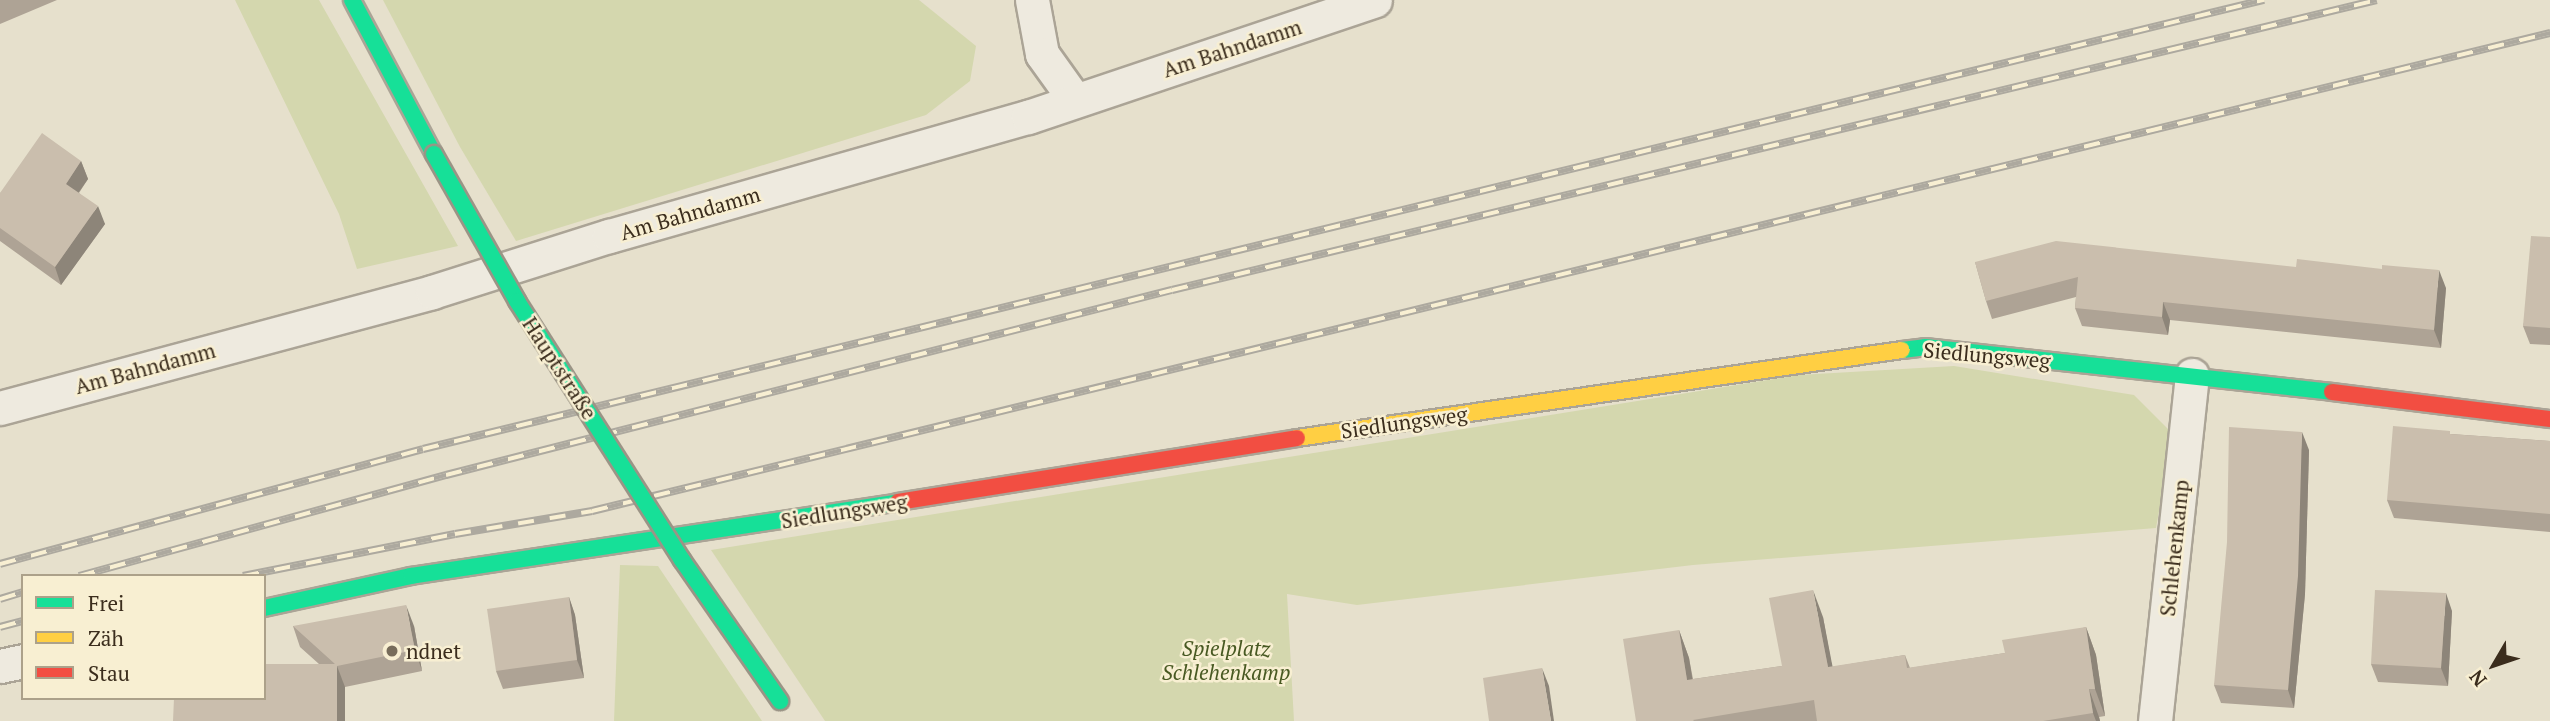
<!DOCTYPE html>
<meta charset="utf-8">
<style>
body{margin:0}
#map{position:relative;width:2550px;height:721px;overflow:hidden;background:#e6e0cc;font-family:"PT Serif",serif}
div>[style]{position:absolute}
[style*='--x']{left:calc(var(--x)*1px);top:calc(var(--y)*1px);width:calc(var(--w)*1px);rotate:calc(var(--a)*1deg)}
.green>*{inset:0;background:#d4d7ae}
.roads{filter:drop-shadow(2px 0 #aba496) drop-shadow(-2px 0 #aba496) drop-shadow(0 2px #aba496) drop-shadow(0 -2px #aba496)}
.street>*{height:33px;margin:-16.5px;padding:0 16.5px;transform-origin:16.5px;border-radius:16.5px;background:#eeeadf}
.fast>*{height:16px;margin:-8px;padding:0 8px;transform-origin:8px;border-radius:8px;background:#16e098}
.slow>*{height:16px;margin:-8px;padding:0 8px;transform-origin:8px;border-radius:8px;background:#ffcf43}
.jam>*{height:16px;margin:-8px;padding:0 8px;transform-origin:8px;border-radius:8px;background:#f24e42}
.rail>*{height:8px;margin-top:-4px;transform-origin:0;background:repeating-linear-gradient(90deg,#f8efd2 0 16px,#ada99f 0 32px);box-sizing:border-box;border-block:2px solid #ada99f}
.bridges{filter:drop-shadow(2px 0 #9b9486) drop-shadow(-2px 0 #9b9486) drop-shadow(0 2px #9b9486) drop-shadow(0 -2px #9b9486)}
.fast-bridge>*{height:16px;margin:-8px;padding:0 8px;transform-origin:8px;border-radius:8px;background:#16e098}
.wall>*{inset:0;background:#aea395}
.shaded-wall>*{inset:0;background:#8d8579}
.building>*{inset:0;background:#cabead}
.dots>*{width:19px;height:19px;translate:-50% -50%;box-sizing:border-box;border:4px solid #f8efd2;border-radius:50%}
span{translate:-50% -50%;white-space:nowrap;text-align:center;line-height:1.15;-webkit-text-stroke:5px #f8efd2;paint-order:stroke}
.street-label{font-size:21px;color:#3b2d1d}
.park-label{font-size:21px;color:#485922;font-style:italic}
.poi-label{font-size:21px;color:#3b2d1d}
.left{translate:0 -50%;text-align:left}
.legend{position:absolute;left:21px;top:574px;width:245px;height:126px;box-sizing:border-box;background:#f8efd2;border:2px solid #aca18a;margin:0;padding:9px 12px;list-style:none;font-size:21px;color:#3b2d1d}
.legend li{display:flex;align-items:center;gap:14px;height:35px}
.legend b{width:35px;border:2px solid #aca18a}
.north{position:absolute;left:2459px;top:630px;width:70px;height:70px;-webkit-text-stroke:5px #f8efd2;paint-order:stroke;rotate:231deg;font-size:19px;font-weight:700;line-height:28px;text-align:center;color:#3b2d1d}
.north::after{content:'';display:block;margin:auto;width:24px;height:32px;background:#3b2d1d;clip-path:polygon(50% 0,100% 100%,50% 72%,0 100%)}
</style>
<div id="map">
<div class="green">
<div style="clip-path:polygon(235px 0,319px 0,458px 246px,357px 269px,339px 214px)"></div>
<div style="clip-path:polygon(383px 0,919px 0,976px 46px,970px 81px,926px 115px,516px 241px,460px 147px)"></div>
<div style="clip-path:polygon(1954px 366px,2134px 395px,2173px 434px,2156px 528px,1693px 565px,1357px 605px,1287px 594px,1294px 721px,825px 721px,711px 550px,1799px 375px)"></div>
<div style="clip-path:polygon(620px 565px,658px 566px,762px 721px,614px 721px)"></div>
</div>
<div class="roads">
<div class="street">
<div style="--x:1032;--y:0;--w:55;--a:79.5"></div>
<div style="--x:1042;--y:54;--w:57;--a:54.3"></div>
<div style="--x:0;--y:408;--w:447;--a:-15"></div>
<div style="--x:432;--y:292;--w:186;--a:-17.6"></div>
<div style="--x:609;--y:236;--w:436;--a:-15.9"></div>
<div style="--x:1028;--y:117;--w:366;--a:-18.6"></div>
<div style="--x:0;--y:666;--w:24;--a:-12"></div>
<div style="--x:2155;--y:721;--w:348;--a:-83.9"></div>
</div>
<div class="fast">
<div style="--x:352;--y:0;--w:174;--a:62"></div>
<div style="--x:1902;--y:350;--w:23;--a:-7"></div>
<div style="--x:1925;--y:347;--w:409;--a:6.3"></div>
<div style="--x:264;--y:608;--w:150;--a:-12.3"></div>
<div style="--x:411;--y:576;--w:493;--a:-8.6"></div>
</div>
<div class="slow">
<div style="--x:1297;--y:438;--w:611;--a:-8.28"></div>
</div>
<div class="jam">
<div style="--x:2332;--y:392;--w:220;--a:7.1"></div>
<div style="--x:898;--y:502;--w:404;--a:-9.1"></div>
</div>
</div>
<div class="rail">
<div style="--x:0;--y:564;--w:438;--a:-15.2"></div>
<div style="--x:423;--y:449;--w:1895;--a:-13.71"></div>
<div style="--x:79;--y:576;--w:381;--a:-15.4"></div>
<div style="--x:446;--y:475;--w:749;--a:-14.3"></div>
<div style="--x:1172;--y:290;--w:1239;--a:-13.53"></div>
<div style="--x:243;--y:576;--w:216;--a:-11.2"></div>
<div style="--x:455;--y:534;--w:139;--a:-9.5"></div>
<div style="--x:592;--y:511;--w:2016;--a:-13.72"></div>
<div style="--x:0;--y:599;--w:24;--a:-17"></div>
<div style="--x:0;--y:627;--w:24;--a:-15"></div>
</div>
<div class="bridges">
<div class="fast-bridge">
<div style="--x:434;--y:154;--w:169;--a:60.5"></div>
<div style="--x:517;--y:301;--w:307;--a:57.5"></div>
<div style="--x:682;--y:560;--w:172;--a:55.2"></div>
</div>
</div>
<div class="wall">
<div style="clip-path:polygon(0 0,57px 0,0 24px)"></div>
<div style="clip-path:polygon(81px 161px,88px 179px,79px 193px,105px 224px,61px 285px,0 241px,0 193px)"></div>
<div style="clip-path:polygon(2550px 237px,2550px 345px,2530px 344px,2523px 326px)"></div>
<div style="clip-path:polygon(1975px 262px,2446px 288px,2441px 348px,2170px 320px,2168px 335px,2082px 326px,2075px 308px,2076px 297px,1992px 319px,1986px 301px)"></div>
<div style="clip-path:polygon(2451px 434px,2550px 441px,2550px 532px,2394px 518px,2387px 500px)"></div>
<div style="clip-path:polygon(2309px 450px,2305px 594px,2294px 708px,2221px 703px,2214px 685px)"></div>
<div style="clip-path:polygon(569px 597px,575px 615px,584px 678px,503px 689px,496px 671px)"></div>
<div style="clip-path:polygon(2452px 611px,2448px 686px,2378px 682px,2371px 664px)"></div>
<div style="clip-path:polygon(1823px 617px,1832px 667px,1905px 655px,1910px 668px,2005px 653px,2086px 627px,2096px 655px,2105px 716px,2099px 717px,2100px 721px,1636px 721px,1679px 630px,1689px 658px,1693px 679px,1782px 666px)"></div>
<div style="clip-path:polygon(293px 626px,414px 626px,422px 671px,345px 687px,345px 721px,173px 721px,319px 664px,300px 647px)"></div>
</div>
<div class="shaded-wall">
<div style="clip-path:polygon(81px 161px,88px 179px,72px 202px,66px 184px)"></div>
<div style="clip-path:polygon(98px 206px,105px 224px,61px 285px,55px 267px)"></div>
<div style="clip-path:polygon(2439px 270px,2446px 288px,2441px 348px,2434px 330px)"></div>
<div style="clip-path:polygon(2163px 302px,2170px 320px,2168px 335px,2162px 317px)"></div>
<div style="clip-path:polygon(2302px 432px,2309px 450px,2305px 594px,2294px 708px,2288px 690px)"></div>
<div style="clip-path:polygon(1813px 590px,1823px 617px,1838px 695px,1828px 667px)"></div>
<div style="clip-path:polygon(2446px 593px,2452px 611px,2448px 686px,2441px 668px)"></div>
<div style="clip-path:polygon(569px 597px,575px 615px,584px 678px,577px 660px)"></div>
<div style="clip-path:polygon(406px 605px,414px 626px,422px 671px,415px 650px)"></div>
<div style="clip-path:polygon(2086px 627px,2096px 655px,2105px 716px,2095px 689px)"></div>
<div style="clip-path:polygon(1679px 630px,1689px 658px,1697px 708px,1687px 680px)"></div>
<div style="clip-path:polygon(337px 666px,345px 687px,345px 721px,337px 721px)"></div>
<div style="clip-path:polygon(1542px 668px,1549px 686px,1554px 721px,1551px 721px)"></div>
<div style="clip-path:polygon(2089px 689px,2099px 717px,2100px 721px,2096px 721px,2093px 713px)"></div>
</div>
<div class="building">
<div style="clip-path:polygon(42px 133px,81px 161px,66px 184px,98px 206px,55px 267px,0 228px,0 193px)"></div>
<div style="clip-path:polygon(2531px 236px,2550px 237px,2550px 328px,2523px 326px)"></div>
<div style="clip-path:polygon(2056px 241px,2296px 267px,2297px 259px,2382px 269px,2382px 265px,2439px 270px,2434px 330px,2163px 302px,2162px 317px,2075px 308px,2078px 277px,1986px 301px,1975px 262px)"></div>
<div style="clip-path:polygon(2393px 426px,2450px 431px,2450px 434px,2550px 441px,2550px 514px,2387px 500px)"></div>
<div style="clip-path:polygon(2229px 427px,2302px 432px,2298px 576px,2288px 690px,2214px 685px,2227px 542px)"></div>
<div style="clip-path:polygon(1813px 590px,1828px 667px,1905px 655px,1907px 668px,2005px 653px,2002px 640px,2086px 627px,2095px 689px,2089px 689px,2093px 713px,2043px 721px,1817px 721px,1814px 700px,1693px 720px,1694px 721px,1636px 721px,1623px 639px,1679px 630px,1687px 680px,1782px 666px,1769px 598px)"></div>
<div style="clip-path:polygon(2375px 590px,2446px 593px,2441px 668px,2371px 664px)"></div>
<div style="clip-path:polygon(569px 597px,577px 660px,496px 671px,487px 609px)"></div>
<div style="clip-path:polygon(406px 605px,415px 650px,337px 666px,337px 721px,173px 721px,174px 698px,264px 698px,264px 664px,335px 664px,293px 626px)"></div>
<div style="clip-path:polygon(1542px 668px,1551px 721px,1489px 721px,1483px 678px)"></div>
</div>
<div class="dots">
<div style="left:392px;top:651px;background:#776c5a"></div>
</div>
<div class="street-label">
<span style="left:1232px;top:48px;rotate:-18deg">Am Bahndamm</span>
<span style="left:690px;top:213px;rotate:-16deg">Am Bahndamm</span>
<span style="left:1987px;top:355px;rotate:5deg">Siedlungsweg</span>
<span style="left:145px;top:368px;rotate:-15deg">Am Bahndamm</span>
<span style="left:560px;top:368px;rotate:57deg">Hauptstraße</span>
<span style="left:1404px;top:422px;rotate:-8deg">Siedlungsweg</span>
<span style="left:844px;top:511px;rotate:-9deg">Siedlungsweg</span>
<span style="left:2174px;top:548px;rotate:-84deg">Schlehenkamp</span>
</div>
<div class="park-label">
<span style="left:1226px;top:660px">Spielplatz<br>Schlehenkamp</span>
</div>
<div class="poi-label">
<span class="left" style="left:406px;top:651px">ndnet</span>
</div>
<ul class="legend">
<li><b style="height:9px;background:#16e098"></b>Frei</li>
<li><b style="height:9px;background:#ffcf43"></b>Zäh</li>
<li><b style="height:9px;background:#f24e42"></b>Stau</li>
</ul>
<div class="north">N</div>
</div>
